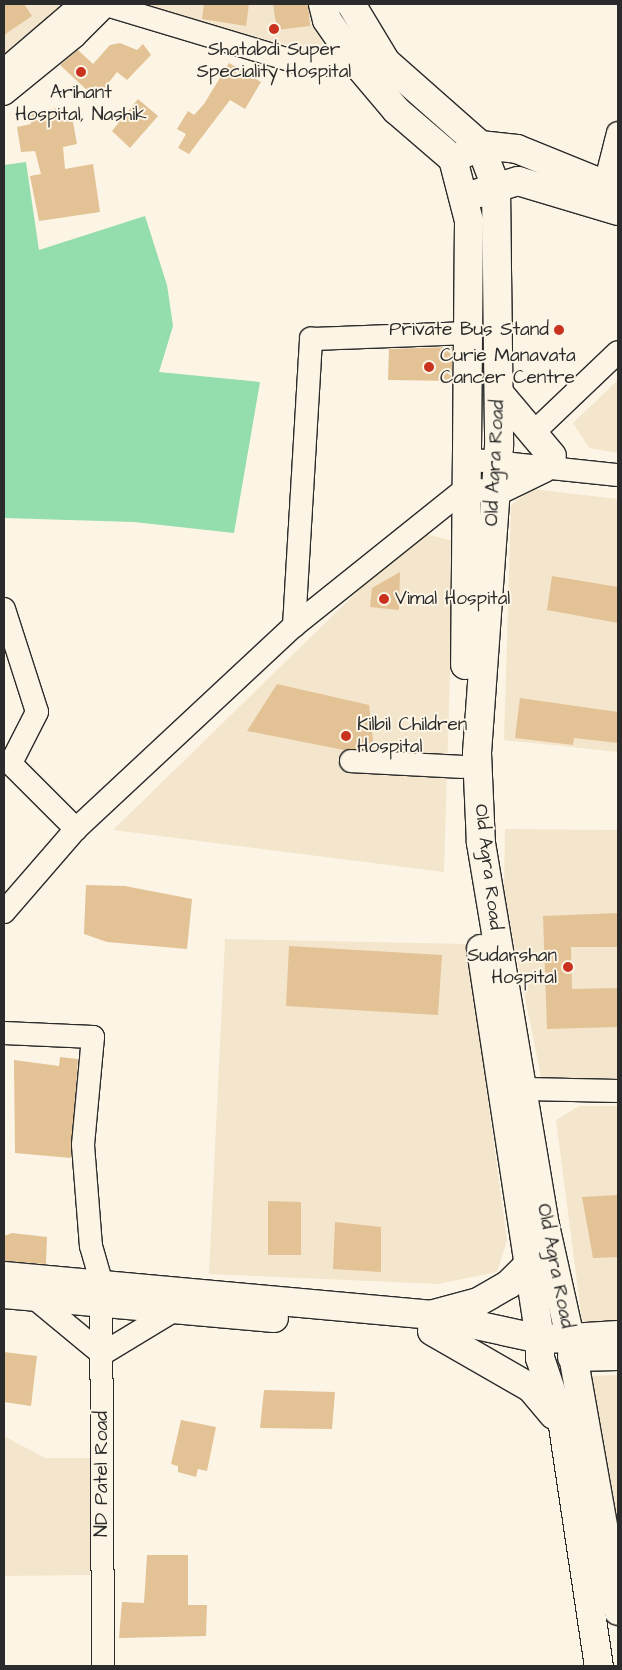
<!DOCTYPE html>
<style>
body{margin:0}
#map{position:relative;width:622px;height:1670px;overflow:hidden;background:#fcf5e5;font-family:"Architects Daughter",sans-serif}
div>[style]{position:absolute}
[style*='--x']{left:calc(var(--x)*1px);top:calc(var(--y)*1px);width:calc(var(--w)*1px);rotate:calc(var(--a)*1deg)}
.built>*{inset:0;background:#f4e6cd}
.green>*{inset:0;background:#94ddac}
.building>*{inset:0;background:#e3c295}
.roads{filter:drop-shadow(1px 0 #2b2b2b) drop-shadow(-1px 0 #2b2b2b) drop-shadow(0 1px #2b2b2b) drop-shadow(0 -1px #2b2b2b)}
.minor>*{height:22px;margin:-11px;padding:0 11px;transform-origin:11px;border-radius:11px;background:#fcf5e5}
.major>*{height:28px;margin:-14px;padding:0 14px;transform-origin:14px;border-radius:14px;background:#fcf5e5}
.highway>*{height:28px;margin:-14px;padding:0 14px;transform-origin:14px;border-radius:14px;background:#fcf5e5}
.dots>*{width:14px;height:14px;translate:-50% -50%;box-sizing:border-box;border:2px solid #fcf5e5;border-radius:50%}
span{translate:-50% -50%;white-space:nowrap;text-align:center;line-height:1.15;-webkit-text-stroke:4px #fcf5e5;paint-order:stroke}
.poi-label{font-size:19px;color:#2b2b2b}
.right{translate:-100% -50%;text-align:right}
.left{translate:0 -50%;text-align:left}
.street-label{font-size:19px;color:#2b2b2b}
.frame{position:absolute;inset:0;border:5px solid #2b2b2b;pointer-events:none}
</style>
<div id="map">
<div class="built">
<div style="clip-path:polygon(4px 4px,66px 4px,4px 55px)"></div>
<div style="clip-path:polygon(133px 4px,314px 4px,324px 55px)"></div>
<div style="clip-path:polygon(618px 380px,618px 453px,589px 448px,573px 423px)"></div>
<div style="clip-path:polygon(533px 489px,618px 499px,618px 752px,504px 740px,511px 505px)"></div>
<div style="clip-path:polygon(425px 534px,454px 541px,444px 872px,113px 830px,403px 547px)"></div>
<div style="clip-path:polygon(505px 829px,618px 830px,618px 1082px,542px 1082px,504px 893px)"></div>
<div style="clip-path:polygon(225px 939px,467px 944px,507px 1240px,497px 1272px,438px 1284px,209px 1274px)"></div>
<div style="clip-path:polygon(579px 1106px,618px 1106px,618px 1326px,583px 1329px,556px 1120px)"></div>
<div style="clip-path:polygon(618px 1375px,618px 1551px,589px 1376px)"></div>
<div style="clip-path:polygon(4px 1436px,45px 1458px,90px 1458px,90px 1575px,4px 1576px)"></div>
</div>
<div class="green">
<div style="clip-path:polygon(26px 162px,39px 250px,145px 216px,167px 285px,173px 326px,159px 372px,260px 382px,234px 533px,134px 522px,4px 518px,4px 165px)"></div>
</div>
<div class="building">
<div style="clip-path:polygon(4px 4px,24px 4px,32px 16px,4px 35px)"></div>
<div style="clip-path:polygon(204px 4px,249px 4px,246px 26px,202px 19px)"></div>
<div style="clip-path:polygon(273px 4px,308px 4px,310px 26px,277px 30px)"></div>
<div style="clip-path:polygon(120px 43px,137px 50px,143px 44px,151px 55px,127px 80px,117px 72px,102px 91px,95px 86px,89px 92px,60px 65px,78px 50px,93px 64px,110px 45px)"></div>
<div style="clip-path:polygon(229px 63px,261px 82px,245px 109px,230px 100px,189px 154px,178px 148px,186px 134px,177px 129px,188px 111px,194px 115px,204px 104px)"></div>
<div style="clip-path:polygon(138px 99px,158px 116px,130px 148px,112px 131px)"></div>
<div style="clip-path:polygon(57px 108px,58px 119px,72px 117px,77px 144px,63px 147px,65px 169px,93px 164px,100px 212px,39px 221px,30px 176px,41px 174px,35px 151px,21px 152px,17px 127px,31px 124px,29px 114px)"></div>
<div style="clip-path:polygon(452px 347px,452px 381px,388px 380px,389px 349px)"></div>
<div style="clip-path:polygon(400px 572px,399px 610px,370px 607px,372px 588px)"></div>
<div style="clip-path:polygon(552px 576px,618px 587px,618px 623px,547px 610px)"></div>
<div style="clip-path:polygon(277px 684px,369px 705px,374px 749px,344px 750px,247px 731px)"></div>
<div style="clip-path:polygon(520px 698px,618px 712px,618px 743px,574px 738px,573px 745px,515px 738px)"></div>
<div style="clip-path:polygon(86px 885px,125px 886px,192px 899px,187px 949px,107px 942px,84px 934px)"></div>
<div style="clip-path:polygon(618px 913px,618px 947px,571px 947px,572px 989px,618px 988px,618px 1027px,547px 1029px,543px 916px)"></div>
<div style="clip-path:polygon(289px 946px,442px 955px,438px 1015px,286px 1006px)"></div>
<div style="clip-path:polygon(60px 1057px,78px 1059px,71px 1158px,15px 1153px,14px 1060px,59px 1066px)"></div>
<div style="clip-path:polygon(617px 1195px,618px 1257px,593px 1258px,582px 1197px)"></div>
<div style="clip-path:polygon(268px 1201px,301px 1202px,301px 1255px,268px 1255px)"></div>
<div style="clip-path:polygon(335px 1222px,381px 1227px,381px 1272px,333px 1269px)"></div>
<div style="clip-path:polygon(12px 1233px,47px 1237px,46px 1264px,4px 1261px,4px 1236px)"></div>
<div style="clip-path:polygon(4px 1352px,37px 1356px,31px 1406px,4px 1402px)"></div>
<div style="clip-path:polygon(264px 1390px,335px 1392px,332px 1429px,260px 1428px)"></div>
<div style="clip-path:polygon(181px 1420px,216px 1427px,207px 1471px,198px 1469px,196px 1477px,178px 1472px,178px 1466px,171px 1464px)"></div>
<div style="clip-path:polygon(147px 1555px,188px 1555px,188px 1605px,207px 1605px,206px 1636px,119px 1638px,122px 1602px,144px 1603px)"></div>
</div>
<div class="roads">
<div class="minor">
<div style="--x:103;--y:4;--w:212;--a:16.7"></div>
<div style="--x:306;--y:65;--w:66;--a:-0.9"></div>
<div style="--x:4;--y:70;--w:101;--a:-40.6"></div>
<div style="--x:4;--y:94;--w:92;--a:-39.2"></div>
<div style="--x:75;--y:36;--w:45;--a:-45"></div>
<div style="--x:601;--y:200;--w:69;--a:-75.8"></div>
<div style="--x:533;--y:433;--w:117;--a:-43.6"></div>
<div style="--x:465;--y:459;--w:154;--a:6"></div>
<div style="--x:4;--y:609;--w:108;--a:72.2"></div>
<div style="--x:37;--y:712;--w:55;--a:117"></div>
<div style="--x:12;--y:761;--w:6;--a:72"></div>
<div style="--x:14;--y:767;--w:88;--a:45"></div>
<div style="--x:294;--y:626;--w:288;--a:-86.6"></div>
<div style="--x:311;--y:339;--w:154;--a:-2.2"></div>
<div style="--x:351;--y:761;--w:111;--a:3.1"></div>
<div style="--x:4;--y:912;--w:110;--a:-49.1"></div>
<div style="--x:76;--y:829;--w:298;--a:-43"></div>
<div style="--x:294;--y:626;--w:219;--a:-38.7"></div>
<div style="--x:465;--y:489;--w:14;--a:4"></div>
<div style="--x:4;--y:1033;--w:89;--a:2.6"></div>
<div style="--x:93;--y:1037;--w:108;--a:95.3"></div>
<div style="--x:83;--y:1145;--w:101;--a:85.5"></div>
<div style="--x:91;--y:1246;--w:37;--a:74"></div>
<div style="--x:101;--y:1282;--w:384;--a:89.7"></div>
<div style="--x:526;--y:1089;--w:92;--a:1.2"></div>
<div style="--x:32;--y:1296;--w:91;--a:39.6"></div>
<div style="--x:102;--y:1354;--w:83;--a:-31.2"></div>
</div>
<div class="major">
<div style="--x:323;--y:4;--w:16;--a:76"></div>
<div style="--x:327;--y:20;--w:55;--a:55.4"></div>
<div style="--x:358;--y:65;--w:59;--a:49.8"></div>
<div style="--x:396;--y:110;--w:75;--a:40.7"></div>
<div style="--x:453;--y:159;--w:64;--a:75.5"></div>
<div style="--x:469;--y:221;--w:444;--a:90.5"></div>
<div style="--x:351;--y:4;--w:68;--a:58.9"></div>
<div style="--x:386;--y:62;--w:125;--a:41.4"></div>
<div style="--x:480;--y:145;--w:45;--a:69.1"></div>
<div style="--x:496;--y:187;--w:259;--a:89.3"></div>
<div style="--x:499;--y:446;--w:308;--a:94.1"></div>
<div style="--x:477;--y:753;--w:90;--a:87.5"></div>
<div style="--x:481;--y:843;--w:387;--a:80.5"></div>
<div style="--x:545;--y:1225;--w:116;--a:77.5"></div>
<div style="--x:570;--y:1338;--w:48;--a:-3.6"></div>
<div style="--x:466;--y:153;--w:16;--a:-30"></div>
<div style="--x:480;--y:145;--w:37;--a:6"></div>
<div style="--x:517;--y:149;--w:109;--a:22.1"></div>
<div style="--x:479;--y:193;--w:41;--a:-17.1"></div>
<div style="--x:518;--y:181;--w:104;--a:16.7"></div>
<div style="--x:499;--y:393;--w:82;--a:49.9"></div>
<div style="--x:495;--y:492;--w:55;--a:-26.1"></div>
<div style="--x:481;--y:949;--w:394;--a:81.4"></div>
<div style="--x:430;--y:1315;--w:50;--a:-15.2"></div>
<div style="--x:478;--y:1302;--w:36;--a:-30"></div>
<div style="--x:509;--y:1284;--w:24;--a:-45"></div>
<div style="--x:572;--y:1357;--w:46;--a:-1.2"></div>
</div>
<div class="highway">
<div style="--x:4;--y:1276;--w:428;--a:5.2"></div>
<div style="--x:430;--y:1315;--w:113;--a:12.3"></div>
<div style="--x:540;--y:1339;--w:30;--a:-2"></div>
<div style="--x:570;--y:1338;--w:277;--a:80"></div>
<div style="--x:4;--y:1294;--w:271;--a:5.1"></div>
<div style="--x:432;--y:1331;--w:114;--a:29.9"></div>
<div style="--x:531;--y:1388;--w:35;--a:50"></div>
<div style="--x:540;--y:1339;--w:19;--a:90"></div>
<div style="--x:540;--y:1358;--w:72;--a:71.3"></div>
<div style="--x:563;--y:1426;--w:243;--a:81.5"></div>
</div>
</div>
<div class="dots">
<div style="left:274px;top:29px;background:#c8321e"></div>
<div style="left:81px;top:72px;background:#c8321e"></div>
<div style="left:559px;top:330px;background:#c8321e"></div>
<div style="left:429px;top:367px;background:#c8321e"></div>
<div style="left:384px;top:599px;background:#c8321e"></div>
<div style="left:346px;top:736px;background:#c8321e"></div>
<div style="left:568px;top:967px;background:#c8321e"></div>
</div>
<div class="poi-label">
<span style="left:274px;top:61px">Shatabdi Super<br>Speciality Hospital</span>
<span style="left:81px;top:104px">Arihant<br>Hospital, Nashik</span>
<span class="right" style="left:549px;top:330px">Private Bus Stand</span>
<span class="left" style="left:440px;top:367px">Curie Manavata<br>Cancer Centre</span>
<span class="left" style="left:395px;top:599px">Vimal Hospital</span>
<span class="left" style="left:357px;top:736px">Kilbil Children<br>Hospital</span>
<span class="right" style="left:557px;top:967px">Sudarshan<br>Hospital</span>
</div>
<div class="street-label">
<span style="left:495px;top:463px;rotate:-87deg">Old Agra Road</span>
<span style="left:488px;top:867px;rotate:83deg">Old Agra Road</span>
<span style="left:555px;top:1266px;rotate:79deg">Old Agra Road</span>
<span style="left:102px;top:1474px;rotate:-90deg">ND Patel Road</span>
</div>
<div class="frame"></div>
</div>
